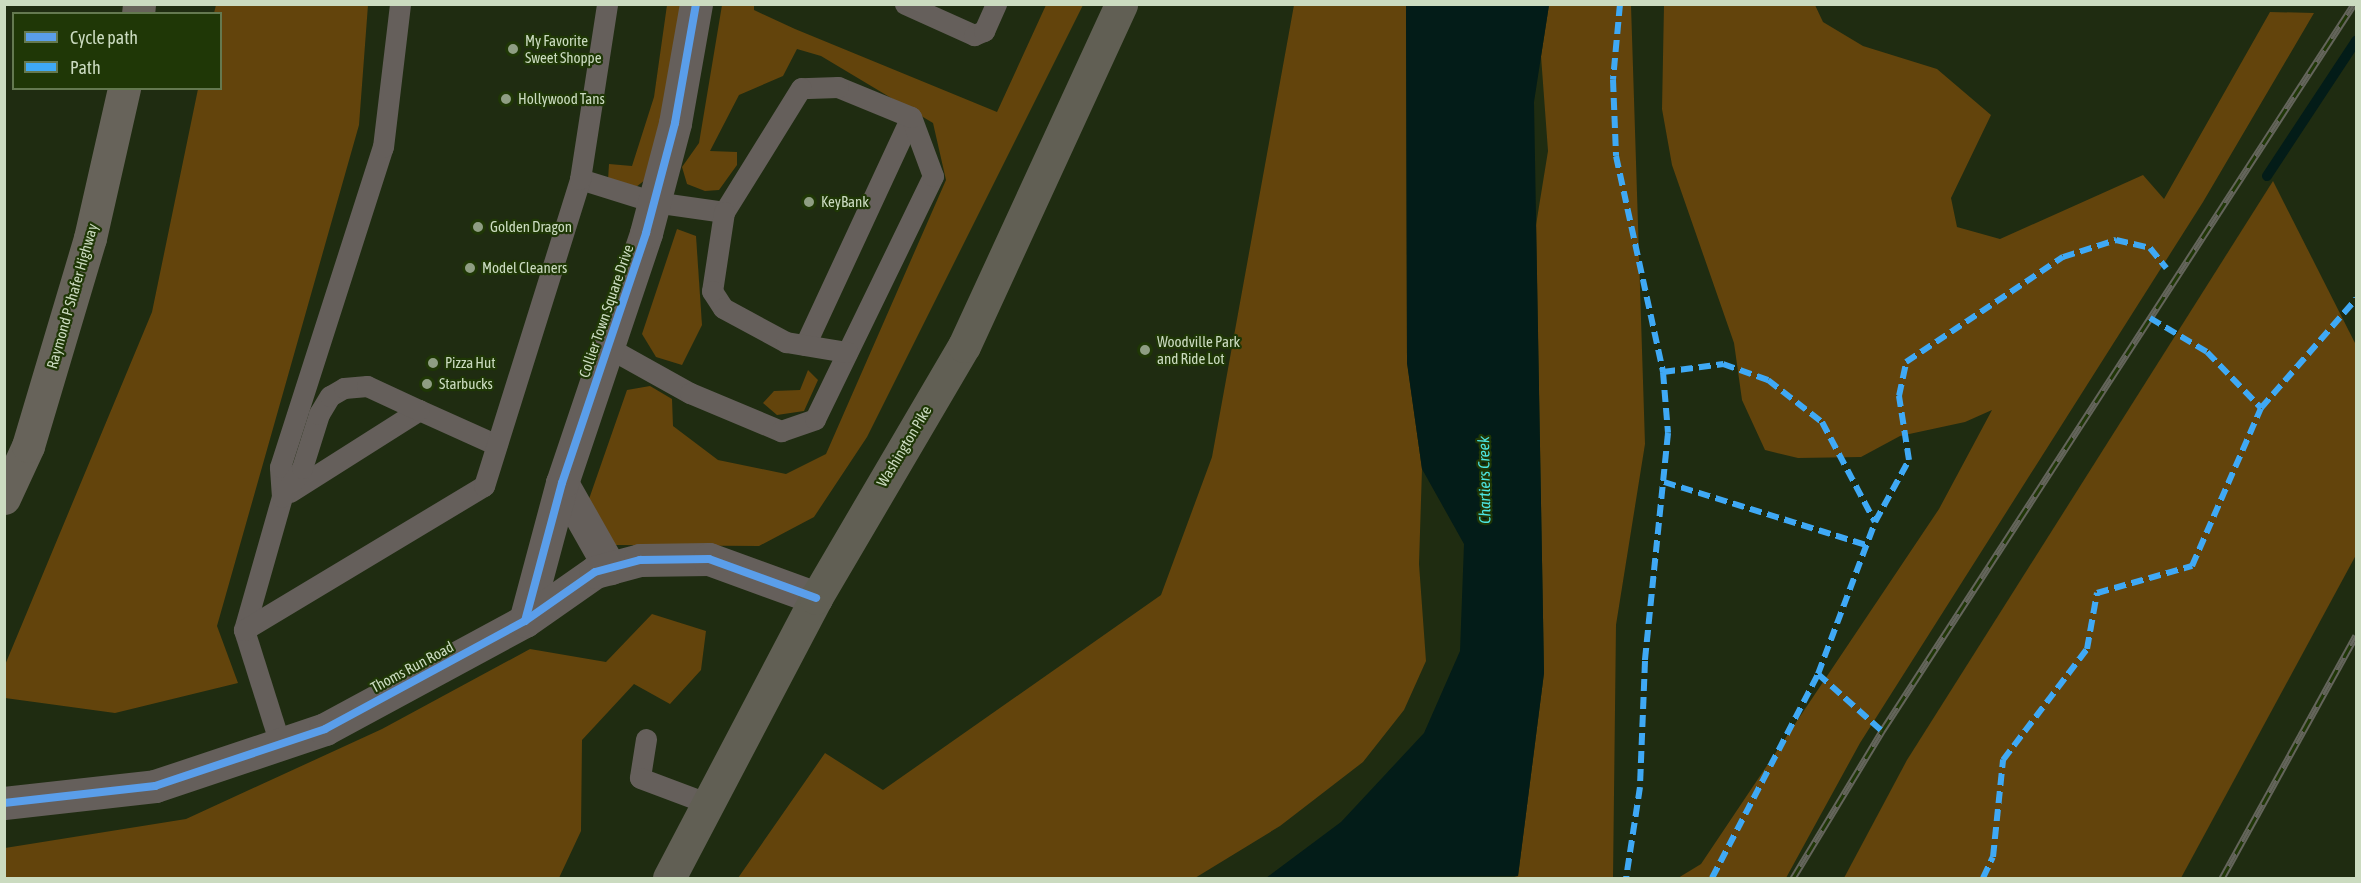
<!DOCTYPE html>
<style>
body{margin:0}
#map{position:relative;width:2361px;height:883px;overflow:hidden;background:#1f2c11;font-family:"Asap Condensed",sans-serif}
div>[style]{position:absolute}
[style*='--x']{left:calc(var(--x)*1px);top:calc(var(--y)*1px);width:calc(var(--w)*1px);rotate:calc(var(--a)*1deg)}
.green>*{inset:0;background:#63440c}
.water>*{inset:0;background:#031c18}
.stream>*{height:10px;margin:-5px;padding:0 5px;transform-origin:5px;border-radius:5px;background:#031c18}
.service>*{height:21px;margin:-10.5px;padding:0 10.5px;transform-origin:10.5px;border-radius:10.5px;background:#655f5b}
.minor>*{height:33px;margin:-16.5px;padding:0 16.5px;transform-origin:16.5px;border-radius:16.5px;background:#655f5b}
.tertiary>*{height:33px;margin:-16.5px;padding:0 16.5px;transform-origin:16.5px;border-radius:16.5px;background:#655f5b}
.primary>*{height:33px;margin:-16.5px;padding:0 16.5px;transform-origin:16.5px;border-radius:16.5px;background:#615f54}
.motorway>*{height:33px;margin:-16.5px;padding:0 16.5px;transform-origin:16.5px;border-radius:16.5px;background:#67635a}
.rail>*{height:7px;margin-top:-3.5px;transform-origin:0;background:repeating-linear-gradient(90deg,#1f3706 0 14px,#64655b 0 28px);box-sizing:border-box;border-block:2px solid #64655b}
.quiet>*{height:6px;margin-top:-3px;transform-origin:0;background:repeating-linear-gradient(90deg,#3fa9f5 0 12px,transparent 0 18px)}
.cycleway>*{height:8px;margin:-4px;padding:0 4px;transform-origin:4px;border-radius:4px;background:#5a9eea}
.dots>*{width:16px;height:16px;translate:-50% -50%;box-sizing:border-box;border:3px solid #1f3706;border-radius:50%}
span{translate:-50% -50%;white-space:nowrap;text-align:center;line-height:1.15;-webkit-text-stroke:4.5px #1f3706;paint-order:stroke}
.poi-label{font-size:15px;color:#cbdbc0}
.left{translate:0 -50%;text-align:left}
.street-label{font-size:15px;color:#cbdbc0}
.water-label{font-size:16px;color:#4de5e1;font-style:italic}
.frame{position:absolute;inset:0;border:6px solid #cbdbc0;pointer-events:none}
.legend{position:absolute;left:12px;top:12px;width:210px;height:78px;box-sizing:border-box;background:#1f3706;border:2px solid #647950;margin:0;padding:8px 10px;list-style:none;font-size:18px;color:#cbdbc0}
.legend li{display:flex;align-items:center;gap:12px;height:30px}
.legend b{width:30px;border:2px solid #647950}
</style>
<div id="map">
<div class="green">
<div style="clip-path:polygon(216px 5px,368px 5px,359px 125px,217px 626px,238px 683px,115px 713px,5px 698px,5px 665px,152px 312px,198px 89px,220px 88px,220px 14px,214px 13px)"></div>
<div style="clip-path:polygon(667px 5px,684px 5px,649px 177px,636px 187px,608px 180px,609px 164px,632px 166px,654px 97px)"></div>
<div style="clip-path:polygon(722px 5px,754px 5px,754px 10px,795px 29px,997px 112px,1046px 5px,1083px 5px,867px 437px,814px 517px,759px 546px,615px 545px,589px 499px,627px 390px,650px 386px,672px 399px,673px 426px,718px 460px,786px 474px,826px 454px,946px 180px,933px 123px,821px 56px,797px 49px,783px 76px,739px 95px,710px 151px,737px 152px,737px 165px,719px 190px,705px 191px,687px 184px,682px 167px,699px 143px)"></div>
<div style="clip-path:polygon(1294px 5px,1406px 5px,1407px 362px,1422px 469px,1419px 564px,1426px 661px,1404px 710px,1363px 762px,1280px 826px,1195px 878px,738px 878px,825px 753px,883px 790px,1161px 595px,1212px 457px)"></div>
<div style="clip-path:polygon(1549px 5px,1631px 5px,1645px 444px,1616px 625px,1613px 878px,1511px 878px,1518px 876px,1544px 673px,1536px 225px,1548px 151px,1541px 56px)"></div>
<div style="clip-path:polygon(1664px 5px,1815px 5px,1823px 22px,1863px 46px,1937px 69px,1991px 115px,1951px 198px,1957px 227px,2000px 239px,2143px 175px,2164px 199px,2270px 12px,2314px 13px,2203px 202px,1860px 743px,1786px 878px,1678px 878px,1701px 864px,1939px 509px,1992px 410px,1965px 422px,1900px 436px,1861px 457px,1798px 458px,1765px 450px,1742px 400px,1734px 343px,1672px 165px,1662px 109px)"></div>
<div style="clip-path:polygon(2273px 181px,2356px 345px,2356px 555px,2181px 878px,1844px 878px,1907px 760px)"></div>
<div style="clip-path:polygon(677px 229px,696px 236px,702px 325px,682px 365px,656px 357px,642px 334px)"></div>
<div style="clip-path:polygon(808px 370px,818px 380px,804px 411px,777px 415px,763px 403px,774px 391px,800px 390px)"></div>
<div style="clip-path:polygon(652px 614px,706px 631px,701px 670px,670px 704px,634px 684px,582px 740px,581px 831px,559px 878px,5px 878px,5px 848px,186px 819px,382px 729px,530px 649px,606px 662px)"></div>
</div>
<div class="water">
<div style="clip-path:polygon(1406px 5px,1549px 5px,1534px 102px,1544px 673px,1518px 876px,1266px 878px,1341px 822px,1424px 733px,1460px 651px,1464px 544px,1422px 469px,1407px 363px)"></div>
</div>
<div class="stream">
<div style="--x:2267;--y:176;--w:162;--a:-56.6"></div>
</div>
<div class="service">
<div style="--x:905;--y:4;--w:76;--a:24.2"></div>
<div style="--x:974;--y:35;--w:11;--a:-22"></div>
<div style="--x:984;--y:31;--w:30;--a:-66"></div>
<div style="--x:580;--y:179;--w:77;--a:17.3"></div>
<div style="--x:654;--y:202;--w:71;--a:8.1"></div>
<div style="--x:805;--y:345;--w:251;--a:-65.1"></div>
<div style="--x:609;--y:348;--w:93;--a:29.1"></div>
<div style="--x:690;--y:393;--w:99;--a:22.7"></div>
<div style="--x:781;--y:431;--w:36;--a:-19"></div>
<div style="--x:815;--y:419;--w:270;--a:-64.1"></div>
<div style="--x:933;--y:176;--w:63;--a:-110.4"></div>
<div style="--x:911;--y:117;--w:79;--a:-157.7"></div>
<div style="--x:838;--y:87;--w:37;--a:178"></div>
<div style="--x:801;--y:88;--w:146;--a:121.8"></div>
<div style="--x:724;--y:212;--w:80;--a:98.6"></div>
<div style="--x:712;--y:291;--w:20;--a:57"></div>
<div style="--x:723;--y:308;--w:72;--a:28.4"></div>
<div style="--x:786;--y:342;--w:62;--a:9.3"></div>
<div style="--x:290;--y:492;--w:153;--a:-32.4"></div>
<div style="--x:419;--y:410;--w:85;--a:24.2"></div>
<div style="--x:282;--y:497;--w:30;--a:-94"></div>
<div style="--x:280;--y:467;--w:336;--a:-72.2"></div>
<div style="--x:383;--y:147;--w:144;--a:-83.2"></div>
<div style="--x:244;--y:630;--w:138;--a:-74.1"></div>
<div style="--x:282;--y:497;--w:35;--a:-55"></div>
<div style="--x:302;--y:468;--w:57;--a:-72.5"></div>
<div style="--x:319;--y:414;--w:21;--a:-59"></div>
<div style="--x:330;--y:396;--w:16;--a:-30"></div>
<div style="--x:344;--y:388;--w:23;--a:-5"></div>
<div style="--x:367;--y:386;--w:57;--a:24.8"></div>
<div style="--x:646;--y:739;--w:39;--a:99"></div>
<div style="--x:640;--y:778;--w:74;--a:20.6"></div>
<div style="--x:280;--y:744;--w:120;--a:-107.5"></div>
<div style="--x:244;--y:630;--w:280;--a:-31"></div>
<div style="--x:484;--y:486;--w:322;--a:-72.6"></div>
<div style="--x:580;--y:179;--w:177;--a:-81.2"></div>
</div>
<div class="minor">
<div style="--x:562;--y:483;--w:98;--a:60.5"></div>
<div style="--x:525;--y:621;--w:143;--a:-75"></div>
<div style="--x:562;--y:483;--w:264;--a:-71.4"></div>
<div style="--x:646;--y:233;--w:114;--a:-75.2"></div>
<div style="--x:675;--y:123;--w:121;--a:-80"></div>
</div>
<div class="tertiary">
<div style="--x:4;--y:803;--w:152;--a:-6.4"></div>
<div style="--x:155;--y:786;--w:179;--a:-18.5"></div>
<div style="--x:325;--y:729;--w:227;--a:-28.4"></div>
<div style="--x:525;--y:621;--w:85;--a:-35"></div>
<div style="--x:595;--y:572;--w:47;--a:-14.9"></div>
<div style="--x:640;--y:560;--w:69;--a:-0.8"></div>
<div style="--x:709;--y:559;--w:114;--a:20"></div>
</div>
<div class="primary">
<div style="--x:669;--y:878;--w:316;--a:-62.3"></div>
<div style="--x:816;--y:598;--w:292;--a:-59.6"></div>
<div style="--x:964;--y:346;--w:376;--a:-65.3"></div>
</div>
<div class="motorway">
<div style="--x:138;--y:14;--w:10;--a:-84"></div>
<div style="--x:4;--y:498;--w:57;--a:-65.2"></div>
<div style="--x:28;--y:446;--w:217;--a:-73.4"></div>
<div style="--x:90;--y:238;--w:154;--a:-77.2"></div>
</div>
<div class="rail">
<div style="--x:1793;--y:878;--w:172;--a:-58.8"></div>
<div style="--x:1882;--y:731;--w:867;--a:-57.01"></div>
<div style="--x:2222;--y:878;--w:277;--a:-61.1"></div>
</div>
<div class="quiet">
<div style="--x:1620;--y:4;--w:76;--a:95.3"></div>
<div style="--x:1613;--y:80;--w:76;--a:87.7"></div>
<div style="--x:1616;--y:156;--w:221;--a:77.7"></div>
<div style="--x:1663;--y:372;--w:61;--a:85.3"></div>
<div style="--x:1668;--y:433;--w:229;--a:95.8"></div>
<div style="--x:1645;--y:661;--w:126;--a:92.3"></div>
<div style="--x:1640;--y:787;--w:92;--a:98.7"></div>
<div style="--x:2150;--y:318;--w:66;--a:30.8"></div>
<div style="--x:2207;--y:352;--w:78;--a:46"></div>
<div style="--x:1663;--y:372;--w:61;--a:-7.6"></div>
<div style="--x:1723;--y:364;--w:48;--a:19.6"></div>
<div style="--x:1768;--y:380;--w:68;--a:37.9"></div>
<div style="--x:1822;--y:422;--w:113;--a:62.1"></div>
<div style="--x:1664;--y:482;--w:212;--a:17.3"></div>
<div style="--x:1818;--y:674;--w:86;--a:41.7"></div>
<div style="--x:1712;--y:878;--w:230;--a:-62.5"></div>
<div style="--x:1818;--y:674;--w:162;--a:-69.4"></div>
<div style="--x:1875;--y:522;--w:71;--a:-61.3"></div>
<div style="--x:1909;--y:460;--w:65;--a:-98.9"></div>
<div style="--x:1899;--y:396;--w:35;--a:-78"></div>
<div style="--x:1906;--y:362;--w:189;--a:-33.8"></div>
<div style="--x:2063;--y:257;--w:56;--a:-17.8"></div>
<div style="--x:2116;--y:240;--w:35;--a:13"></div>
<div style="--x:2150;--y:248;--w:26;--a:51"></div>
<div style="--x:1983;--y:878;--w:23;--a:-65"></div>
<div style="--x:1993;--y:857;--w:98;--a:-84.1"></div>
<div style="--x:2003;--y:760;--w:139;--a:-52.9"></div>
<div style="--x:2087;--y:649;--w:57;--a:-79.9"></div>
<div style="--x:2097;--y:593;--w:99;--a:-15.9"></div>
<div style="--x:2192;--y:566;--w:172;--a:-66.4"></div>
<div style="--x:2261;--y:408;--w:145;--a:-48.9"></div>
</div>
<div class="cycleway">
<div style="--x:525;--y:621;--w:143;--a:-75"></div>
<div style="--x:562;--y:483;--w:264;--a:-71.4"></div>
<div style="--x:646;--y:233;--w:114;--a:-75.2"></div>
<div style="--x:675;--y:123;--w:121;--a:-80"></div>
<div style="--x:4;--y:803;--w:152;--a:-6.4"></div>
<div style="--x:155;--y:786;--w:179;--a:-18.5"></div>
<div style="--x:325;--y:729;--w:227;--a:-28.4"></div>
<div style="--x:525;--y:621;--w:85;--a:-35"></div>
<div style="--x:595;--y:572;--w:47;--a:-14.9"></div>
<div style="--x:640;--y:560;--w:69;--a:-0.8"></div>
<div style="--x:709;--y:559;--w:114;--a:20"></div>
</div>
<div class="dots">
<div style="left:513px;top:49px;background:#8f9e83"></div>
<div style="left:506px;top:99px;background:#8f9e83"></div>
<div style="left:809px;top:202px;background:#8f9e83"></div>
<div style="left:478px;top:227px;background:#8f9e83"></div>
<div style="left:470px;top:268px;background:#8f9e83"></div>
<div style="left:1145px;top:350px;background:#8f9e83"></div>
<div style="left:433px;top:363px;background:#8f9e83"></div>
<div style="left:427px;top:384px;background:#8f9e83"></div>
</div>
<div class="poi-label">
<span class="left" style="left:525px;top:49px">My Favorite<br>Sweet Shoppe</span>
<span class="left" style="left:518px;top:99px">Hollywood Tans</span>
<span class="left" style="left:821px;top:202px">KeyBank</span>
<span class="left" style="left:490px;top:227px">Golden Dragon</span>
<span class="left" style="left:482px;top:268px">Model Cleaners</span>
<span class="left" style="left:1157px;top:350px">Woodville Park<br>and Ride Lot</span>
<span class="left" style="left:445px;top:363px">Pizza Hut</span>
<span class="left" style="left:439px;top:384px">Starbucks</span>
</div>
<div class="street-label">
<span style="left:72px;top:296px;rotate:-74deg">Raymond P Shafer Highway</span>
<span style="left:606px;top:311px;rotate:-71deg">Collier Town Square Drive</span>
<span style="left:904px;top:446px;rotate:-59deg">Washington Pike</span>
<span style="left:412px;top:667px;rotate:-28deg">Thoms Run Road</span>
</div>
<div class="water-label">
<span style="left:1484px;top:480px;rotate:-91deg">Chartiers Creek</span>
</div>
<div class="frame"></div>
<ul class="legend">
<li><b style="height:8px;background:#5a9eea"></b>Cycle path</li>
<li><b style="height:8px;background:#3fa9f5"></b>Path</li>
</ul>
</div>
